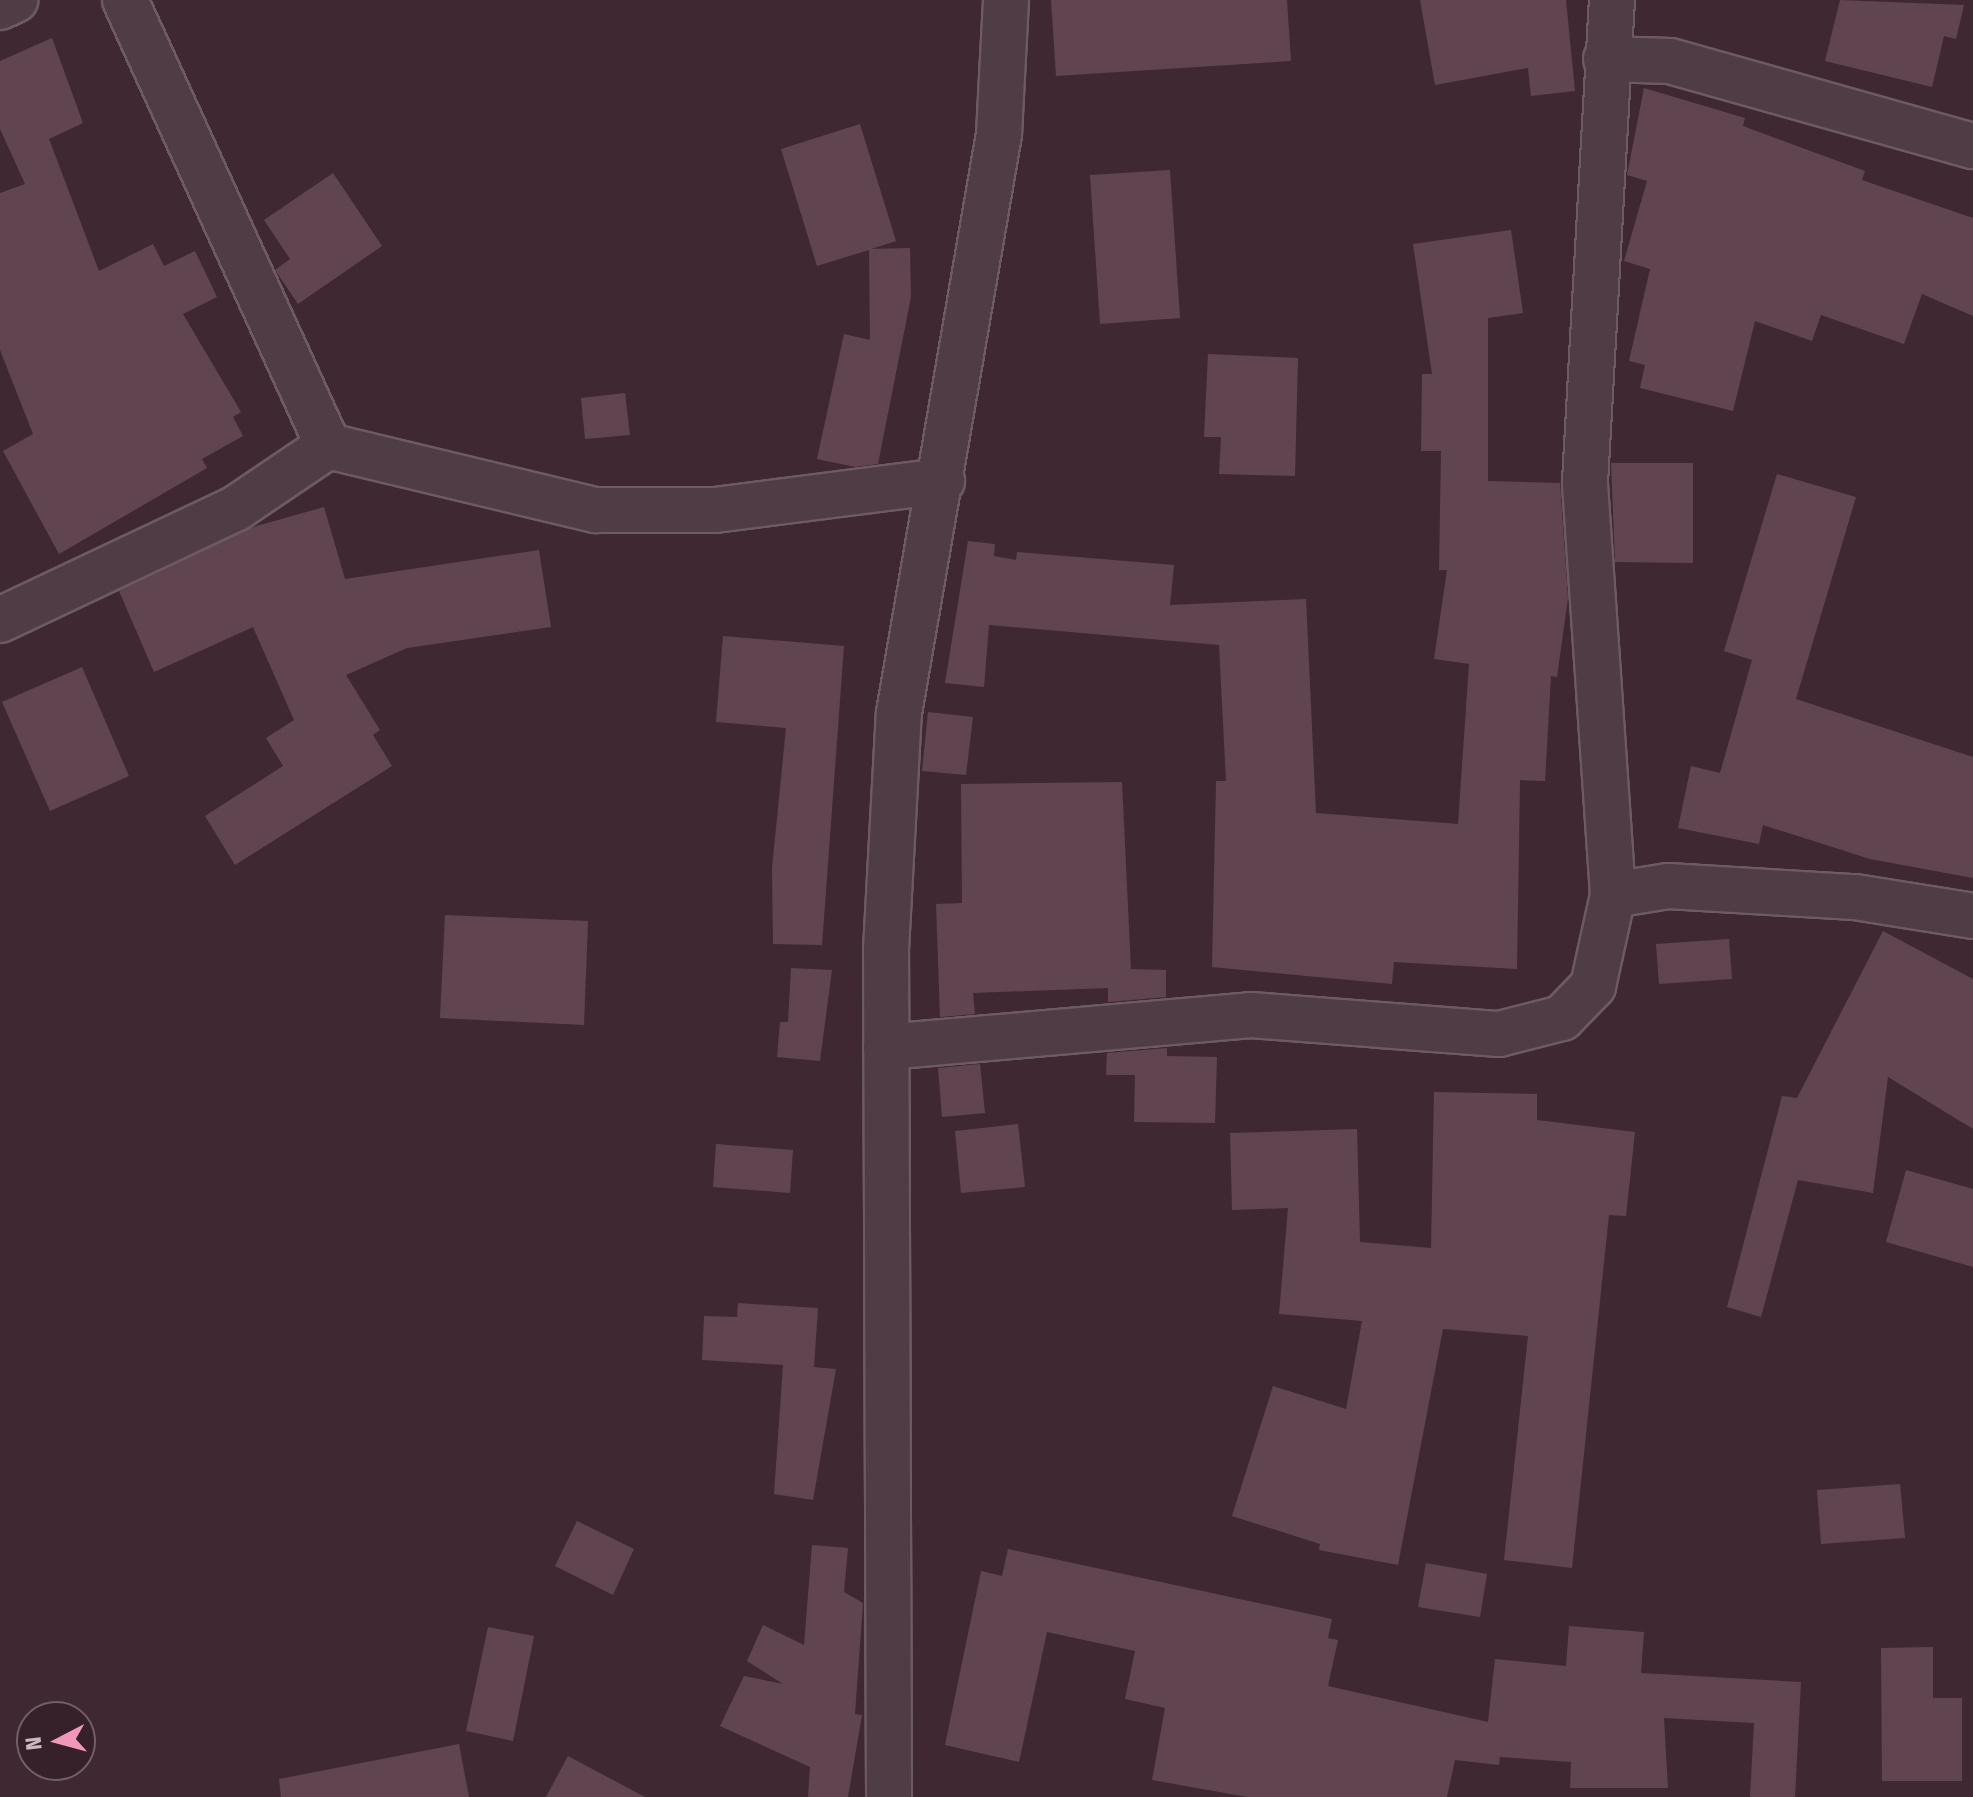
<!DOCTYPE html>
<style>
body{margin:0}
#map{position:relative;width:1973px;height:1797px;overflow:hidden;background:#402833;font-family:"Fira Sans Condensed",sans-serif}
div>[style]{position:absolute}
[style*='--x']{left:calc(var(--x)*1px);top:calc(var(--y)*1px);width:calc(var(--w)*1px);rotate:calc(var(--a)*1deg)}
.building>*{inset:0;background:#604550}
.roads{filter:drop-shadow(2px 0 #6d5a63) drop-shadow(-2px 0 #6d5a63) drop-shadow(0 2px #6d5a63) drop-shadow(0 -2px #6d5a63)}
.street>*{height:44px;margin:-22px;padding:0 22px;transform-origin:22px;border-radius:22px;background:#503c45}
span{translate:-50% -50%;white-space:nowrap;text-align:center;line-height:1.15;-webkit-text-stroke:6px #36212a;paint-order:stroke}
.north{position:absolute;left:16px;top:1701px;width:80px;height:80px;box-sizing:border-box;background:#36212a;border:2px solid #715e66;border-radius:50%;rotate:264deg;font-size:22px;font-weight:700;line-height:32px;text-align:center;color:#cab9c0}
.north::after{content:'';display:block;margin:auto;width:28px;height:36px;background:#f197bb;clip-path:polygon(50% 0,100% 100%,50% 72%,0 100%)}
</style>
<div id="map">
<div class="building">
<div style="clip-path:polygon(1051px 0,1287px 0,1291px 61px,1056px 76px)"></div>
<div style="clip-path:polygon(1420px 0,1566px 0,1575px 91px,1531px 96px,1528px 68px,1435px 85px)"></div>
<div style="clip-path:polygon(1840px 0,1964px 5px,1956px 39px,1944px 36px,1932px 87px,1825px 61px)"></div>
<div style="clip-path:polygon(52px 38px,83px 123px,49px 139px,99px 271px,153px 244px,164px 266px,195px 251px,217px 297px,183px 314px,241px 412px,233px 417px,243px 436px,202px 459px,207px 468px,59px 554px,3px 451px,33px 434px,0 350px,0 193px,25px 184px,0 129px,0 61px)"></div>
<div style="clip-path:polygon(1644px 88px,1745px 118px,1743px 126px,1865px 171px,1862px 180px,1973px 218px,1973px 316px,1922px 294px,1904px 344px,1821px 315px,1812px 341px,1755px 321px,1733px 411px,1640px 388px,1645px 365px,1629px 361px,1650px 269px,1624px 261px,1647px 181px,1627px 175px)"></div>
<div style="clip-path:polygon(860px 124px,896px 241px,871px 249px,910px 248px,911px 297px,878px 464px,855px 467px,817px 459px,844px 334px,870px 340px,869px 250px,817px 266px,781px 149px)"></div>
<div style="clip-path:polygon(1170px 170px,1180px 318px,1100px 324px,1090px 175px)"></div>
<div style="clip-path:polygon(333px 173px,382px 246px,298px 304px,275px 270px,290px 259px,264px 220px)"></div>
<div style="clip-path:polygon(1511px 230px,1523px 313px,1488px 318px,1488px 481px,1560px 483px,1568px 598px,1557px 677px,1551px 676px,1545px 781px,1520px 780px,1517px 969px,1394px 962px,1392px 984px,1212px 967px,1216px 781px,1226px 781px,1219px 645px,989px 625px,984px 687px,945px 683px,968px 541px,995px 544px,994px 556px,1016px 560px,1017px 552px,1174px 565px,1170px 605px,1306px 599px,1316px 813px,1458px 824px,1469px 664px,1434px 659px,1447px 570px,1439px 570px,1441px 451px,1421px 451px,1422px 374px,1432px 374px,1413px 244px)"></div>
<div style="clip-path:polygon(1208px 354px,1298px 358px,1295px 476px,1219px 474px,1221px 437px,1204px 437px)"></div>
<div style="clip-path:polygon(625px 393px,630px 435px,585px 439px,581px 398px)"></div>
<div style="clip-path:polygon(1611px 463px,1693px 463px,1693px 563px,1615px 562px)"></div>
<div style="clip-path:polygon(1777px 474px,1856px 497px,1796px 699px,1973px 757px,1973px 878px,1870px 859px,1763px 825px,1759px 844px,1678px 828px,1691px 766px,1720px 773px,1752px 660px,1724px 651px)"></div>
<div style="clip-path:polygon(324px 507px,345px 579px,539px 550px,551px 627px,407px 648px,346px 675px,380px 730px,373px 735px,392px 766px,235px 865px,205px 816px,283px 766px,266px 738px,294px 720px,253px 627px,154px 672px,119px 591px,253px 527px)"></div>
<div style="clip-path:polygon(723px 636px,844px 646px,822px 945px,773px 944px,772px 868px,786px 728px,716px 722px)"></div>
<div style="clip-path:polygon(82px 667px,129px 776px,50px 811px,2px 702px)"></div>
<div style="clip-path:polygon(928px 712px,973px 717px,966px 775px,922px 771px)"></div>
<div style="clip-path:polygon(1122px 782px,1131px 969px,1166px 970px,1166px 997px,1108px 1002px,1108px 988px,973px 993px,975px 1014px,940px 1017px,936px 904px,962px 903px,961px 784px)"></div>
<div style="clip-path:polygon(445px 915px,588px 921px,584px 1025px,440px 1018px)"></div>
<div style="clip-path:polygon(1883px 931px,1973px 979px,1973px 1129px,1888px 1077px,1873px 1193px,1798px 1180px,1761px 1317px,1727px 1307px,1782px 1096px,1797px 1098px)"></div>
<div style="clip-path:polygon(1729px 939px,1732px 979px,1659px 984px,1656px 944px)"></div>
<div style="clip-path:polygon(791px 968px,832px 970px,820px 1061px,777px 1057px,780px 1022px,788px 1022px)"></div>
<div style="clip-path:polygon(1167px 1048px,1167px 1056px,1217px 1057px,1215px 1123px,1134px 1122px,1135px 1075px,1106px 1075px,1107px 1053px)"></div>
<div style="clip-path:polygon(980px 1064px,985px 1113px,942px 1117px,938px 1068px)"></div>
<div style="clip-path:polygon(1434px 1092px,1537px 1094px,1537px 1120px,1635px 1132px,1626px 1216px,1609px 1215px,1572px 1568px,1504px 1560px,1528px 1336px,1443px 1329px,1398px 1565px,1319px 1550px,1320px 1544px,1232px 1516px,1273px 1386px,1346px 1409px,1362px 1321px,1279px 1314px,1288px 1208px,1232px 1210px,1230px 1133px,1357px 1129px,1360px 1242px,1431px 1248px)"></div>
<div style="clip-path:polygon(1018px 1124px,1025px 1187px,961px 1193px,955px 1131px)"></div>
<div style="clip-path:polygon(716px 1144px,793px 1150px,790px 1193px,713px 1187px)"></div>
<div style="clip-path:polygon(1906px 1170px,1973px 1189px,1973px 1267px,1886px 1242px)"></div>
<div style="clip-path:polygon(738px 1303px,818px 1308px,814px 1367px,801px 1366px,836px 1369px,813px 1500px,774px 1494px,783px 1365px,702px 1360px,704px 1316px,737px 1317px)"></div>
<div style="clip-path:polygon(1900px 1484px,1905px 1538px,1821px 1544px,1817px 1490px)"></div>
<div style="clip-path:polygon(577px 1521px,634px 1549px,613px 1595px,555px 1566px)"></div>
<div style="clip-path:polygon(812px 1545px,848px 1548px,844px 1592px,863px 1603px,855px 1714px,862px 1715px,848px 1797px,808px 1797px,810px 1767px,720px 1726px,744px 1676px,783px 1684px,747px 1661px,763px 1625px,804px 1645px)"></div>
<div style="clip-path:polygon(1008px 1549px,1332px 1619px,1328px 1638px,1338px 1640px,1328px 1686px,1488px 1722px,1495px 1659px,1566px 1666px,1569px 1626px,1644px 1632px,1641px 1673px,1801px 1682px,1795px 1797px,1750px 1797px,1754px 1723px,1664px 1718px,1668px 1788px,1570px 1788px,1571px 1762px,1500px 1757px,1499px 1765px,1455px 1760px,1447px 1797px,1247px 1797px,1152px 1780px,1165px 1708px,1125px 1699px,1135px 1651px,1047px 1632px,1019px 1762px,945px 1745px,981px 1571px,1002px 1576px)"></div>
<div style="clip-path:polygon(1426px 1563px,1487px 1574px,1480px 1617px,1418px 1607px)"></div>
<div style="clip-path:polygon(488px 1627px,534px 1636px,513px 1741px,466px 1731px)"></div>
<div style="clip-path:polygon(1933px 1647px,1933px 1698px,1962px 1698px,1962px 1781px,1882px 1781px,1881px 1648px)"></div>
<div style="clip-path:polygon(459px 1744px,469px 1797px,281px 1797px,279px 1779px)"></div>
<div style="clip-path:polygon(568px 1756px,645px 1797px,546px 1797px)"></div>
</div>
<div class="roads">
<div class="street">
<div style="--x:125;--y:0;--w:490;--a:65.5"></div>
<div style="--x:0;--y:7;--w:17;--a:-25"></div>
<div style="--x:1606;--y:59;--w:64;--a:1.8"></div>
<div style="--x:1670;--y:61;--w:315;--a:15.7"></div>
<div style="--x:0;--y:620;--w:260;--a:-25.3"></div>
<div style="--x:235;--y:509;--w:112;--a:-34.1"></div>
<div style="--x:328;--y:446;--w:275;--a:13.5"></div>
<div style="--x:595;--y:510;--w:120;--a:0"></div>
<div style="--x:715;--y:510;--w:229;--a:-7.3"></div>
<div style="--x:1613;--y:895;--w:56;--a:-9.3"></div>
<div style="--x:1668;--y:886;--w:187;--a:3.4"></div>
<div style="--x:1855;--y:897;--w:120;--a:9.1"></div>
<div style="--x:886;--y:1047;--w:366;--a:-5"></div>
<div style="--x:1251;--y:1015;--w:249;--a:4.4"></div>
<div style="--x:1499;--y:1034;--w:65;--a:-14.3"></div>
<div style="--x:1562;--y:1018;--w:45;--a:-45.9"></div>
<div style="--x:1593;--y:986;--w:93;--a:-77.6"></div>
<div style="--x:1613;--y:895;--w:414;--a:-93.9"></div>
<div style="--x:1585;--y:482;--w:483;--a:-86.8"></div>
<div style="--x:889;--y:1797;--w:847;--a:-90.2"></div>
<div style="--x:886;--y:950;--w:237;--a:-86.9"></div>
<div style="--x:899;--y:713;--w:588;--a:-80.2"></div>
<div style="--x:999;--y:134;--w:134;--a:-87"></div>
</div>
</div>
<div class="north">N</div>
</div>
